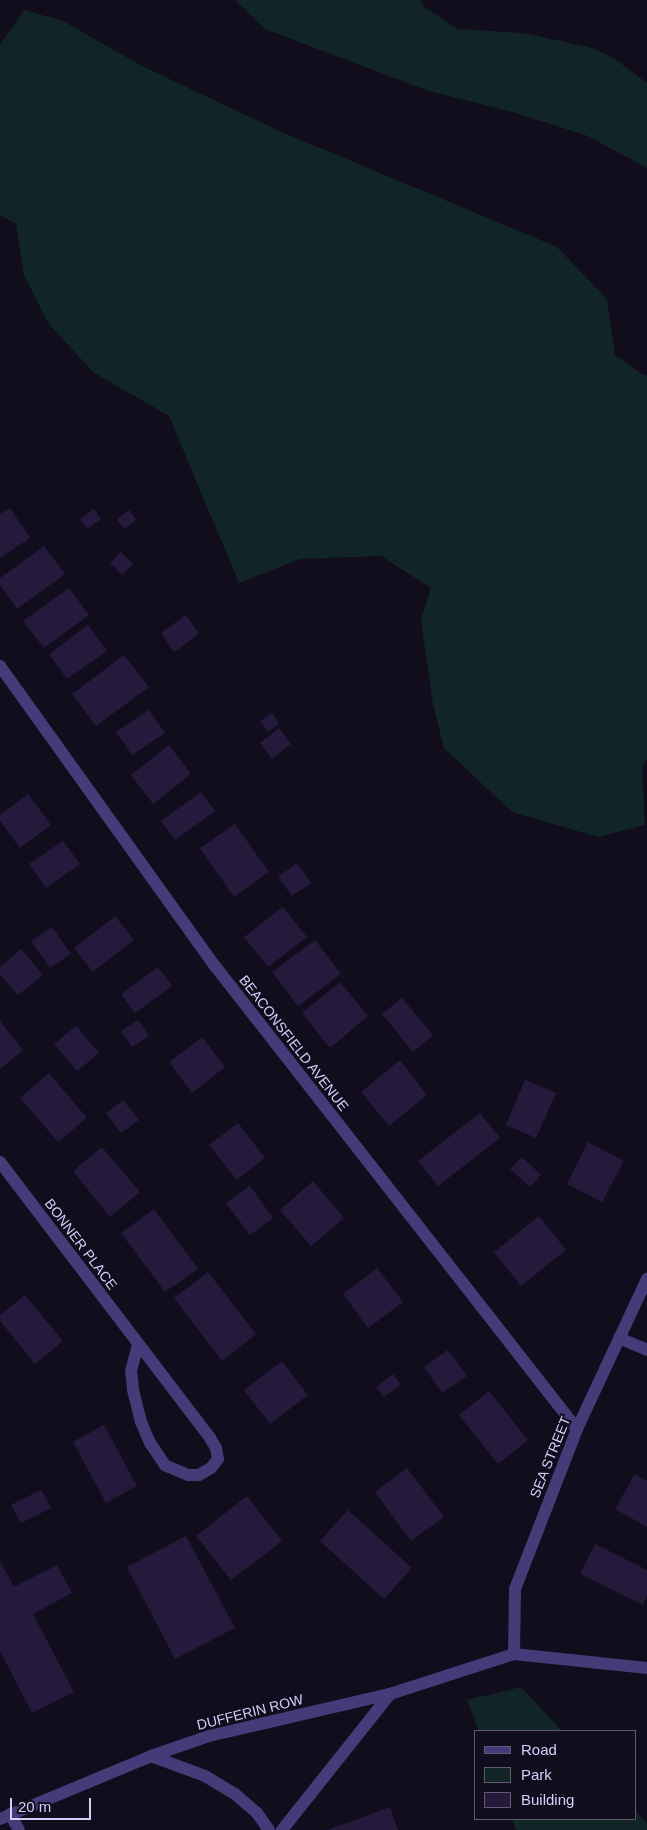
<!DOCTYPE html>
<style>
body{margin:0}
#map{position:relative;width:647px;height:1830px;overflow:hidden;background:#110d1d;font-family:Arial,sans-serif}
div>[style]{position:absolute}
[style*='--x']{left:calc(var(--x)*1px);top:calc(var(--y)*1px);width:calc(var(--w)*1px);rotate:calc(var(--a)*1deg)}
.green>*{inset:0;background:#112526}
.building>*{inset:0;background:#241b3c}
.service>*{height:12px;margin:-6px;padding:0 6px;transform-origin:6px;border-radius:6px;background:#433c78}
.minor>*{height:12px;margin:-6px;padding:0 6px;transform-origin:6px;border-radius:6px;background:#433c78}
.tertiary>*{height:12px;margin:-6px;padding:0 6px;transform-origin:6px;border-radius:6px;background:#433c78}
span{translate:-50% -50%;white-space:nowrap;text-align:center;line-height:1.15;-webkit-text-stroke:4px #110d1d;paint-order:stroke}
.street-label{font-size:14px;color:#d6cdfb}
.legend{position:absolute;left:474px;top:1730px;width:162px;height:90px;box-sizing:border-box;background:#110d1d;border:1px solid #605a76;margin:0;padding:6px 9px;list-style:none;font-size:15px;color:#d6cdfb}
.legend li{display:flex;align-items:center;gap:10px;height:25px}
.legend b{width:25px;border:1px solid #605a76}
.scale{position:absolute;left:10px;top:1798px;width:81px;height:22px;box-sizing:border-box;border:2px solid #d6cdfb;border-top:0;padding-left:6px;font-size:15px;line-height:18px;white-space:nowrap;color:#d6cdfb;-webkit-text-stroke:4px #110d1d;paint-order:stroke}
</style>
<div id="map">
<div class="green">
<div style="clip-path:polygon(235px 0,420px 0,425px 7px,458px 29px,523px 33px,592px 48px,612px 57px,647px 83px,647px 168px,588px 136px,516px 113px,426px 90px,265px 29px)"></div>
<div style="clip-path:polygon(24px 10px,63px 21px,140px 65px,277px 130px,557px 247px,607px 299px,615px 355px,643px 375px,647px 375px,647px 759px,642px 767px,645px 825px,598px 837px,512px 812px,444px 748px,433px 704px,421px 620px,431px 588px,381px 556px,300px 559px,239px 583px,169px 416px,93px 372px,48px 323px,24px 275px,16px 224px,0 215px,0 45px)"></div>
<div style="clip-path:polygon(521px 1687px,562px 1731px,479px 1731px,467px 1700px)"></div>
<div style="clip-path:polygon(636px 1811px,647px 1823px,647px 1830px,516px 1830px,512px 1819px,636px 1819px)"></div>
</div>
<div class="building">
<div style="clip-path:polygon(10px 508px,30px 538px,0 558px,0 514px)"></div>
<div style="clip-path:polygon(94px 509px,101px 519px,87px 529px,80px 519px)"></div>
<div style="clip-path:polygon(129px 510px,136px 520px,124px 529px,117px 519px)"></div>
<div style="clip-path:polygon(44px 546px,65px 574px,17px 609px,0 585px,0 578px)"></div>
<div style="clip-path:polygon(121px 552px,133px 564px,122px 575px,110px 563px)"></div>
<div style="clip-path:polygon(69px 588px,89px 615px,44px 648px,23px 621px)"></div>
<div style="clip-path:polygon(186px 615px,199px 634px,174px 652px,161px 633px)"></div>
<div style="clip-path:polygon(88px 625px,107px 651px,67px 679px,49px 654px)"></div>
<div style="clip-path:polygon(124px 655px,149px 687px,96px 726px,72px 694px)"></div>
<div style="clip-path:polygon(149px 710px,165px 733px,132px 755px,116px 732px)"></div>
<div style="clip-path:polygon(272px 713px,279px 724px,268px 732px,260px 721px)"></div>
<div style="clip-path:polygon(279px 728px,291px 744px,272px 759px,260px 743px)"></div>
<div style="clip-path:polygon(169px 745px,191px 774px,153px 804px,131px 775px)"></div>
<div style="clip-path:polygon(201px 792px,215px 811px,175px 840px,161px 821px)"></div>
<div style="clip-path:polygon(28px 794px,51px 825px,20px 848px,0 821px,0 815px)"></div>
<div style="clip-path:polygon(235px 824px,269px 872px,234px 897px,200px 848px)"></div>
<div style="clip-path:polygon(63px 841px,80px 864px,46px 888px,29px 864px)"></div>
<div style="clip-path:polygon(297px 863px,311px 883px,292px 896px,278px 877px)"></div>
<div style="clip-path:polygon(283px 907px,307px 937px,268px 967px,244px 937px)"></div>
<div style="clip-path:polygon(115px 916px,134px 940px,93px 972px,74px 948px)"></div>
<div style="clip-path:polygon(52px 927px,71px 954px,50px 968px,31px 941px)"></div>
<div style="clip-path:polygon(315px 940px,341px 974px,298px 1006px,272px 972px)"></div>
<div style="clip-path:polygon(21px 949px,43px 975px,18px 995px,0 974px,0 967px)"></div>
<div style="clip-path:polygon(158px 967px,172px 986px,135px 1013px,121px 994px)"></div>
<div style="clip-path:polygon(340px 982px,368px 1016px,330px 1048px,302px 1013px)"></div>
<div style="clip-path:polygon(402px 998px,433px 1035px,413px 1052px,382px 1014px)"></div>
<div style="clip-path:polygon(138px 1020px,149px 1036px,132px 1047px,121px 1031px)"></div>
<div style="clip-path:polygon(0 1021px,23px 1050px,0 1069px)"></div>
<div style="clip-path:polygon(76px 1026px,99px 1053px,77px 1071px,54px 1044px)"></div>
<div style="clip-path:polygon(202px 1037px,225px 1067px,192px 1093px,169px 1062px)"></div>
<div style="clip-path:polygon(400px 1060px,427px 1095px,389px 1126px,361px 1092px)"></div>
<div style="clip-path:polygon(49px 1073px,87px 1118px,58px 1142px,20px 1098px)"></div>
<div style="clip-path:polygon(525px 1080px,556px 1093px,536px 1138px,506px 1125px)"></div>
<div style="clip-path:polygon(123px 1100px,139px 1120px,121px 1133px,106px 1113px)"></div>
<div style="clip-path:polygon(480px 1113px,500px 1138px,438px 1186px,418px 1161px)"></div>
<div style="clip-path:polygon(238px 1123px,265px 1158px,237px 1180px,209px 1145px)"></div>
<div style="clip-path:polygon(588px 1142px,624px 1161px,602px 1202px,567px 1184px)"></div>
<div style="clip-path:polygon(102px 1147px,140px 1192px,110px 1217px,73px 1171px)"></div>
<div style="clip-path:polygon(522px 1157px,541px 1175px,530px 1187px,510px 1169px)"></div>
<div style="clip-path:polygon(313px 1181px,344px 1218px,311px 1246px,280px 1210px)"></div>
<div style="clip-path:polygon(250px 1186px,273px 1218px,250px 1235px,226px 1203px)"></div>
<div style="clip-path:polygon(154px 1209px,198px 1269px,165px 1292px,121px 1233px)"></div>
<div style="clip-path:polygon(539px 1216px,566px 1250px,521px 1286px,494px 1252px)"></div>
<div style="clip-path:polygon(377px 1268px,403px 1302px,368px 1328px,343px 1294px)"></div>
<div style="clip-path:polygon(208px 1272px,256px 1334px,222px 1361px,174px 1298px)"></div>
<div style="clip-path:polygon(25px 1295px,63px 1341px,35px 1364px,0 1321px,0 1315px)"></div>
<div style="clip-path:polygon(448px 1350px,467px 1376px,442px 1393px,424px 1367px)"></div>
<div style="clip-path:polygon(282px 1361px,308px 1395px,270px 1424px,244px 1390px)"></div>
<div style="clip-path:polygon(393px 1374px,401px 1385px,384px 1397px,376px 1387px)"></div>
<div style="clip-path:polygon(489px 1391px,528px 1440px,498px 1464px,459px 1415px)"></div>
<div style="clip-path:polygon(104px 1425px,137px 1486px,106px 1503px,73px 1442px)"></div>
<div style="clip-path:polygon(407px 1468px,444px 1517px,411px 1541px,375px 1492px)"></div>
<div style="clip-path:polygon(635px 1474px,647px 1481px,647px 1527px,615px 1509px)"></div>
<div style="clip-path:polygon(41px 1490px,51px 1508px,21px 1523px,11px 1505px)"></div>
<div style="clip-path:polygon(247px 1496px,282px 1541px,231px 1580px,196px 1536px)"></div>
<div style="clip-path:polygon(348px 1510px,412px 1568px,384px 1599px,320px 1541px)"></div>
<div style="clip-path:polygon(186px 1536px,235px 1628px,175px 1659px,127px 1567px)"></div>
<div style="clip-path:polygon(595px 1544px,647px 1570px,647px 1596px,643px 1605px,580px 1574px)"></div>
<div style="clip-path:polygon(0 1561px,14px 1587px,57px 1565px,72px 1593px,33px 1614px,74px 1692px,32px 1713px,0 1651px)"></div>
<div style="clip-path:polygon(390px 1807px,398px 1830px,328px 1830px)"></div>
</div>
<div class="service">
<div style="--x:10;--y:1814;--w:18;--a:61"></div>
</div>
<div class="minor">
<div style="--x:0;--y:666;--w:369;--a:54.4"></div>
<div style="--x:215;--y:966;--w:588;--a:51.98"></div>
<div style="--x:0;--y:1162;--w:347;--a:52.7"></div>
<div style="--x:210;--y:1438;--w:12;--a:59"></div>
<div style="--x:216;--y:1448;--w:11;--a:80"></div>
<div style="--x:218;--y:1459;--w:11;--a:128"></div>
<div style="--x:211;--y:1468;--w:14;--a:150"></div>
<div style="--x:199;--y:1475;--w:11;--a:180"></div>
<div style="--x:188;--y:1475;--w:25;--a:-157"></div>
<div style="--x:165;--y:1465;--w:27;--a:-124"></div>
<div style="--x:150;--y:1443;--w:23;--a:-113"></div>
<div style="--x:141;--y:1422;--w:34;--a:-104"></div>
<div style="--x:133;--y:1389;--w:18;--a:-96"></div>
<div style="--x:131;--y:1371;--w:28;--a:-75"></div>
<div style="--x:619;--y:1338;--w:30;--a:23"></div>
<div style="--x:514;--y:1654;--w:65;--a:-89.1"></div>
<div style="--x:515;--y:1589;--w:172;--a:-68.8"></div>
<div style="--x:577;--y:1429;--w:166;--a:-65"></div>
<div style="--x:151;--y:1756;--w:61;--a:-19"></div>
<div style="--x:209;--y:1736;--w:186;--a:-13.1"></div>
<div style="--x:390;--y:1694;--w:130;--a:-17.9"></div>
<div style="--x:514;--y:1654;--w:134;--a:6"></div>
</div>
<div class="tertiary">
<div style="--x:0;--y:1819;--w:164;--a:-22.6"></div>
<div style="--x:151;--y:1756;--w:58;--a:20.3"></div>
<div style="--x:205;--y:1776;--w:35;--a:31"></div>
<div style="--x:235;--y:1794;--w:29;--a:41"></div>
<div style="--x:257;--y:1813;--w:21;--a:55"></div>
<div style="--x:282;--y:1830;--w:174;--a:-51.5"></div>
</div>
<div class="street-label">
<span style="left:294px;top:1043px;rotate:52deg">BEACONSFIELD AVENUE</span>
<span style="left:81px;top:1244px;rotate:53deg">BONNER PLACE</span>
<span style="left:550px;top:1457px;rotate:-68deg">SEA STREET</span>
<span style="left:250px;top:1712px;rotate:-14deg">DUFFERIN ROW</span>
</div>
<ul class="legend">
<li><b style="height:6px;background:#433c78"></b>Road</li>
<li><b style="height:14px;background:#112526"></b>Park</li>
<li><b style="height:14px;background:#241b3c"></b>Building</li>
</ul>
<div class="scale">20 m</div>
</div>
